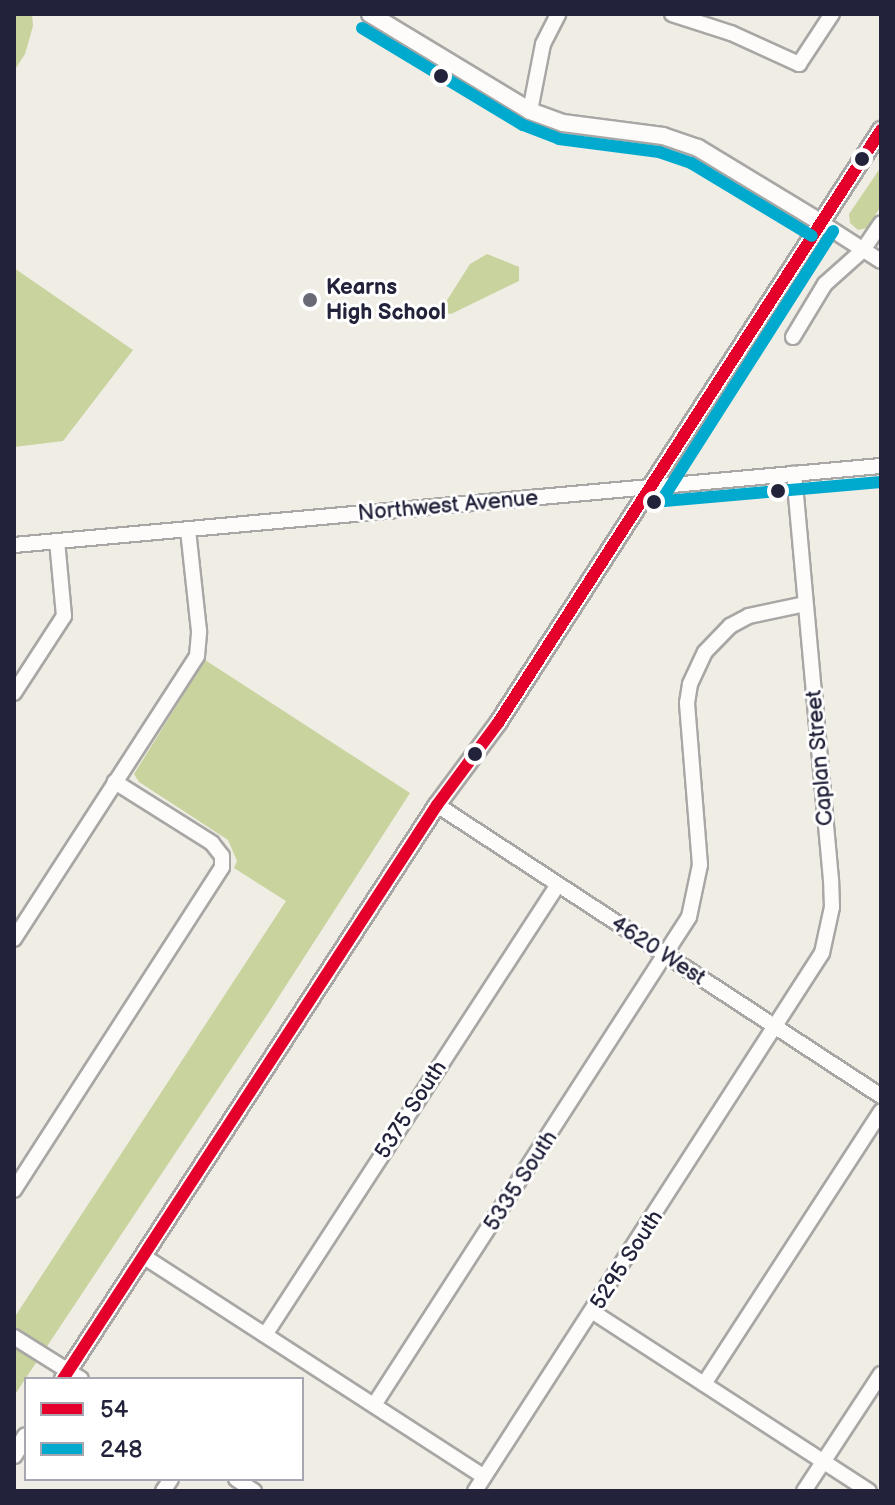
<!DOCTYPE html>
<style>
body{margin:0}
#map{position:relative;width:895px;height:1505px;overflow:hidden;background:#f0ede5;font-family:"Balsamiq Sans",sans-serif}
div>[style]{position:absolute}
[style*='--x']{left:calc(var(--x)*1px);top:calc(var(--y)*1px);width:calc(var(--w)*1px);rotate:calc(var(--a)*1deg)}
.green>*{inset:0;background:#c8d39e}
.roads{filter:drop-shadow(2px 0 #a8a7a5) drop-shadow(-2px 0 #a8a7a5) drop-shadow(0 2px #a8a7a5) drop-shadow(0 -2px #a8a7a5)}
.minor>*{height:14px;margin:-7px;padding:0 7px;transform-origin:7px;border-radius:7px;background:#fdfcfb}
.major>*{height:16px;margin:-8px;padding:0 8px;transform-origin:8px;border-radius:8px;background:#fdfcfb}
.bus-1>*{height:12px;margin:-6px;padding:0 6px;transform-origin:6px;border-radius:6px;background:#e4002b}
.bus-2>*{height:12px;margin:-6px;padding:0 6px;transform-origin:6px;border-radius:6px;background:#00a9ce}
.dots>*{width:22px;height:22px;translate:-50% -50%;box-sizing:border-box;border:4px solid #fff;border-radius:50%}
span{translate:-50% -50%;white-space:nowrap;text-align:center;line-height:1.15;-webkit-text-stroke:6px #fff;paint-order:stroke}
.poi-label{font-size:22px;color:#22223b;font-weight:700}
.left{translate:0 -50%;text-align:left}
.street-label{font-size:22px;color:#22223b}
.frame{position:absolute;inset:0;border:16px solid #22223b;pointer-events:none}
.legend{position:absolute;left:24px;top:1377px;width:280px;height:104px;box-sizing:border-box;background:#fff;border:2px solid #a7a7b1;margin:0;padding:10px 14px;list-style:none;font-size:24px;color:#22223b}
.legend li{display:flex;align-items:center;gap:16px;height:40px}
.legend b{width:40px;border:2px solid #a7a7b1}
</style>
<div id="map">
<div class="green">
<div style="clip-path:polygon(16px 14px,32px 14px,33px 26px,25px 54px,14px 71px)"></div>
<div style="clip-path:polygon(881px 167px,881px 206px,867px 228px,858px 230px,850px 223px,849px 214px)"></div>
<div style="clip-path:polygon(487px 254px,519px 267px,519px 281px,451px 314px,446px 313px,444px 305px,470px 264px)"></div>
<div style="clip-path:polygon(14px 268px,133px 350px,63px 441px,14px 447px)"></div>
<div style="clip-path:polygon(205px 660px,410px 793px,267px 1015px,14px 1396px,14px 1318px,286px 901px,234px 868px,237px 861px,228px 840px,139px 782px,134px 774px)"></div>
</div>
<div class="roads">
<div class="minor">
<div style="--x:672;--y:14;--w:62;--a:17.9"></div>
<div style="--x:731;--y:33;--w:75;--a:24.5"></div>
<div style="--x:799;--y:64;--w:60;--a:-56.6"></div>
<div style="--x:530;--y:111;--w:68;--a:-79"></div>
<div style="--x:543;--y:44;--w:34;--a:-63"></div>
<div style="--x:820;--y:222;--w:72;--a:32.6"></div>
<div style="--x:793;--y:337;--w:62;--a:-58.9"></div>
<div style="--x:825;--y:284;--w:51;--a:-41.8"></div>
<div style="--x:863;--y:250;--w:32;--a:-56"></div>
<div style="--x:14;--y:545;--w:871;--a:-5.21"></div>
<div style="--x:14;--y:693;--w:92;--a:-57"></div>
<div style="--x:64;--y:616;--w:75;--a:-95.3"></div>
<div style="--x:437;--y:805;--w:531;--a:33.24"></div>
<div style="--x:14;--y:939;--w:337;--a:-57.1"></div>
<div style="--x:197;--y:656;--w:25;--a:-85"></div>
<div style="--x:199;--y:631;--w:102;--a:-96.2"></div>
<div style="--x:14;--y:1190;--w:384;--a:-57.2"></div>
<div style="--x:222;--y:867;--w:11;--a:-90"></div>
<div style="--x:222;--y:856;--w:16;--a:-128"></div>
<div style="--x:212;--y:843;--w:115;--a:-147.8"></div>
<div style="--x:143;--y:1256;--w:406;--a:32.9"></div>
<div style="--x:593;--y:1312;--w:329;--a:33"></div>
<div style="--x:265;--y:1335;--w:536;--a:-56.96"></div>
<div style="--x:14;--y:1337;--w:79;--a:32.1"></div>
<div style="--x:704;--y:1384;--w:325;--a:-57"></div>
<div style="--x:374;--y:1405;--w:581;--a:-57.16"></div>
<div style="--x:689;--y:917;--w:53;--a:-78.1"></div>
<div style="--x:700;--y:865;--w:163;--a:-94.6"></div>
<div style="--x:687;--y:703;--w:19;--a:-81"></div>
<div style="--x:690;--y:684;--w:35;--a:-65"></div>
<div style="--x:705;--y:652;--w:36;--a:-46"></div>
<div style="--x:730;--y:626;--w:21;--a:-28"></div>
<div style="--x:749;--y:616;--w:57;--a:-12.1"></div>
<div style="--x:236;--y:1479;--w:22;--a:34"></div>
<div style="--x:163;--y:1491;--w:14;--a:-56"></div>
<div style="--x:475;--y:1491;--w:640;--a:-57.18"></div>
<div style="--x:822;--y:953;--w:47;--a:-77.7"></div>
<div style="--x:832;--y:907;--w:27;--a:-92"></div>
<div style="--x:831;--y:880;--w:408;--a:-95.2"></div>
<div style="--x:804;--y:1491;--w:140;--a:-56.7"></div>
</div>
<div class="major">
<div style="--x:370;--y:14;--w:187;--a:31.2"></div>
<div style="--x:530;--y:111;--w:35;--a:20"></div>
<div style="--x:563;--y:123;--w:101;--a:7.4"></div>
<div style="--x:663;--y:136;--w:37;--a:19"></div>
<div style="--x:698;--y:148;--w:143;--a:31.2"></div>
<div style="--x:63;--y:1379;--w:685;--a:-56.91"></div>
<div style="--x:437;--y:805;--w:102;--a:-53.4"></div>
<div style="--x:498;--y:723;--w:706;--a:-57.14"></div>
<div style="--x:14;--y:1455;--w:22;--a:-58"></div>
</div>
</div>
<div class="bus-1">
<div style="--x:63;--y:1379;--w:685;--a:-56.91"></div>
<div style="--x:437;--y:805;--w:102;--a:-53.4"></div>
<div style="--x:498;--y:723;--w:706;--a:-57.14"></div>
</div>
<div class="bus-2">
<div style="--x:362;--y:28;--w:188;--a:31.1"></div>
<div style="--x:523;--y:125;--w:39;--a:21"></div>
<div style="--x:559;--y:139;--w:101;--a:7.4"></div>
<div style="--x:659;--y:152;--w:34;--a:19"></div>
<div style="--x:691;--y:163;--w:141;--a:31.1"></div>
<div style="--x:665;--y:495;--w:313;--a:-57.5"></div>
<div style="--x:653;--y:502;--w:229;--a:-5"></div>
</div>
<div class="dots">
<div style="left:441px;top:76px;background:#22223b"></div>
<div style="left:862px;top:159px;background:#22223b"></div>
<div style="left:310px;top:300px;background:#6a6976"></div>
<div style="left:778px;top:491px;background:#22223b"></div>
<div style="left:654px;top:502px;background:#22223b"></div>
<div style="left:475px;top:754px;background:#22223b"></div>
</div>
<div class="poi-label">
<span class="left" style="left:326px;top:300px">Kearns<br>High School</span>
</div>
<div class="street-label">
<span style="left:448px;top:506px;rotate:-5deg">Northwest Avenue</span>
<span style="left:820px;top:758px;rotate:-95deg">Caplan Street</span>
<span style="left:658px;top:951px;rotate:33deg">4620 West</span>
<span style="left:411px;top:1110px;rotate:-57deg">5375 South</span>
<span style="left:521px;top:1181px;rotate:-57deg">5335 South</span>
<span style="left:627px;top:1260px;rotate:-57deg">5295 South</span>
</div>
<div class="frame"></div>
<ul class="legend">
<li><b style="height:10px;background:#e4002b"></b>54</li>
<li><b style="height:10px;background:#00a9ce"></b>248</li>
</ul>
</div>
